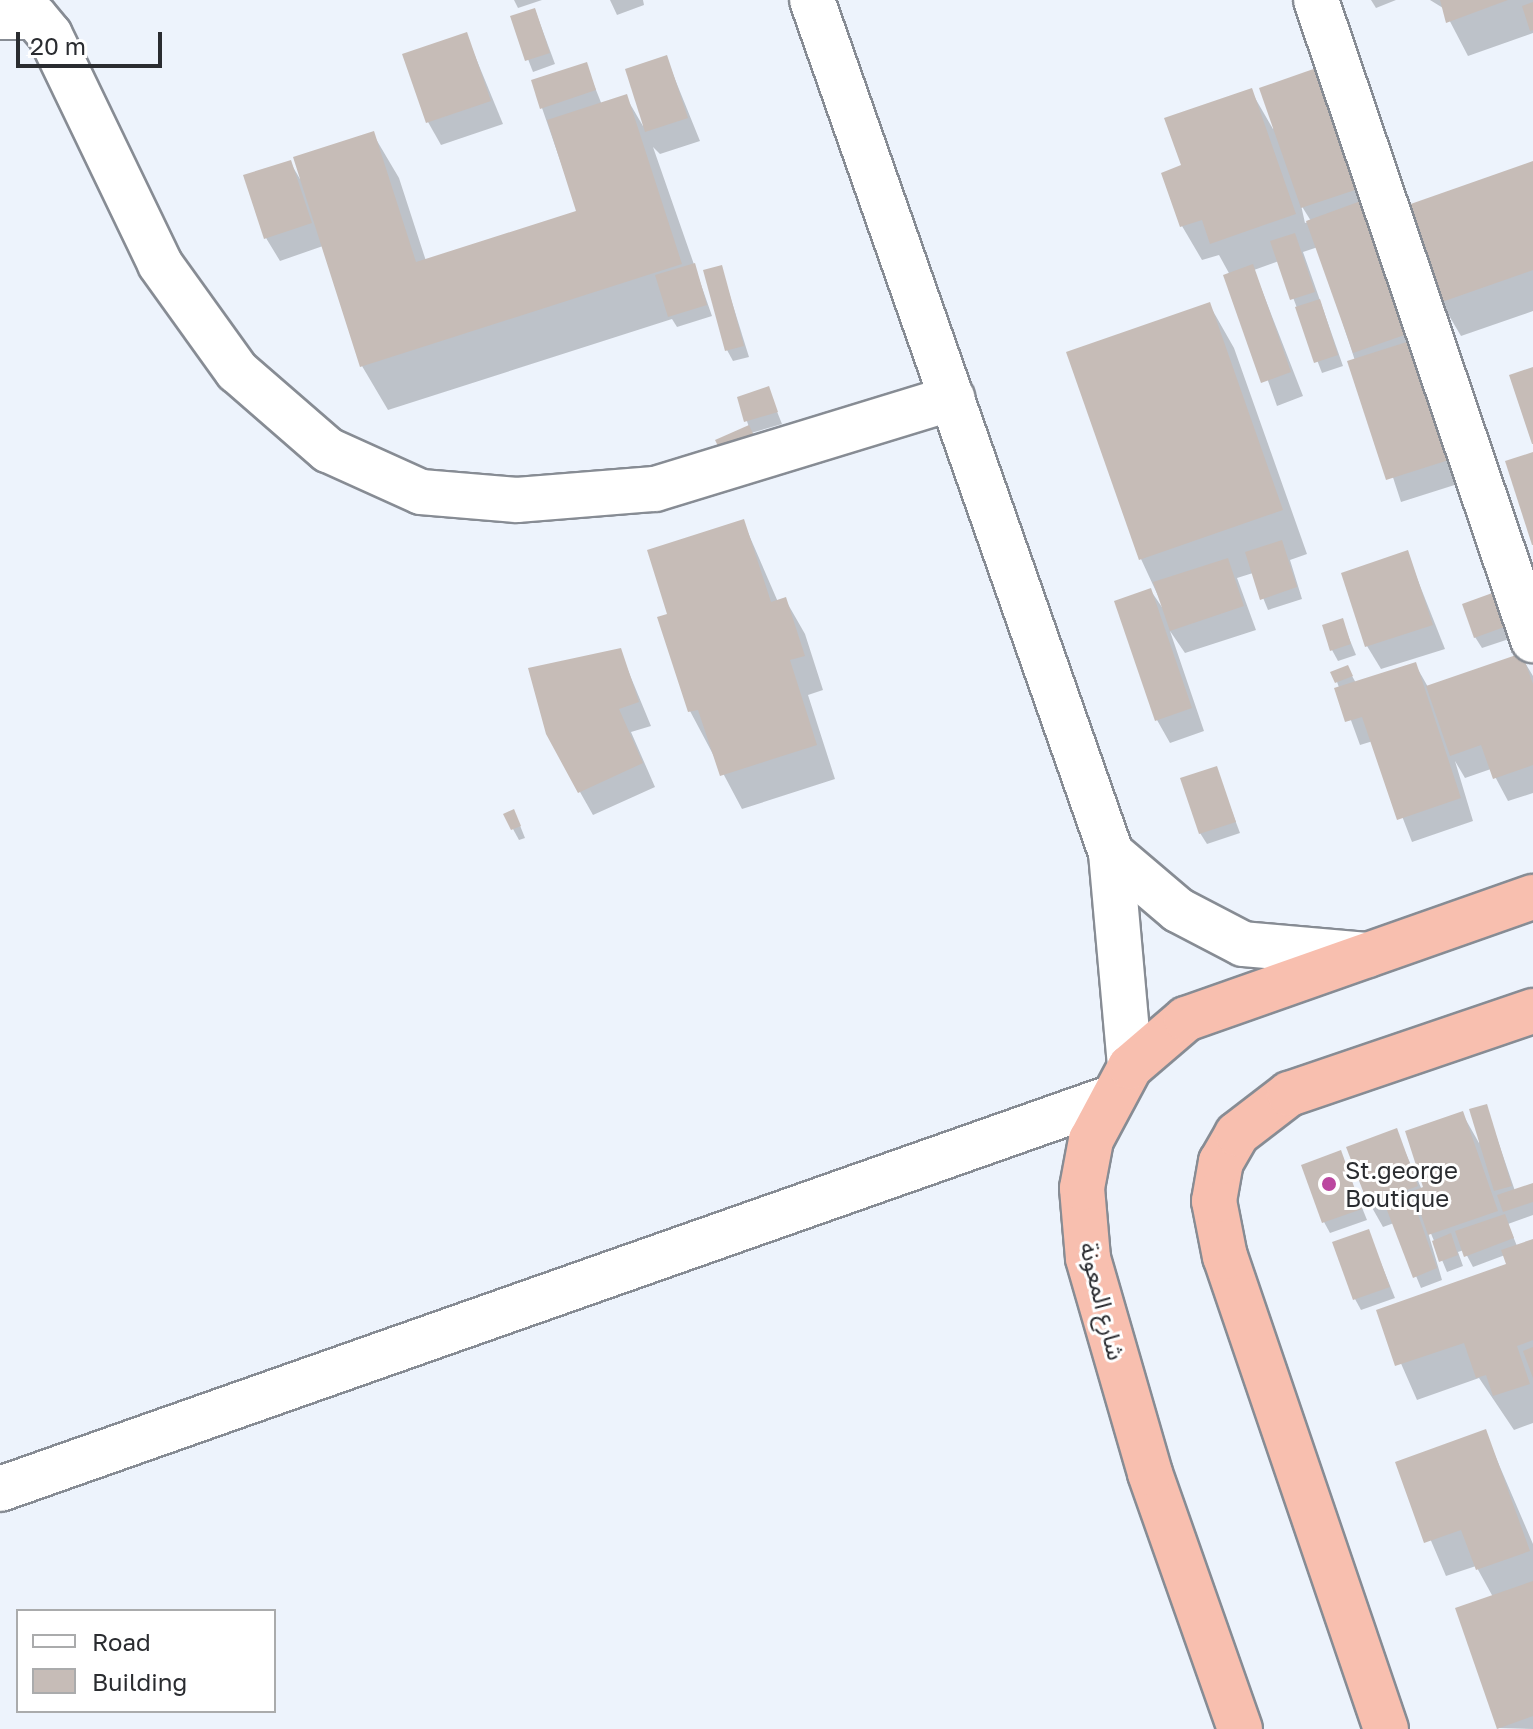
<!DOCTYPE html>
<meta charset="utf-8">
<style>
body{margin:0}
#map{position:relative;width:1533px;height:1729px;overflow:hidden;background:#edf3fc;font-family:"Golos Text","Noto Sans Arabic",sans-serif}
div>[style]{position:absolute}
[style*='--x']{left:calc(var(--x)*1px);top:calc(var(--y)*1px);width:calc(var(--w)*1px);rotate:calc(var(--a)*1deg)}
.shadow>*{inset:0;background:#0003}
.building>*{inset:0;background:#c6bcb7}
.roads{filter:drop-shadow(2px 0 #878c94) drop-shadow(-2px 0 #878c94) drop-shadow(0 2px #878c94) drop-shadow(0 -2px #878c94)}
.minor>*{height:44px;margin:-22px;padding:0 22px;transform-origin:22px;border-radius:22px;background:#fff}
.highway>*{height:44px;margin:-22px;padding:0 22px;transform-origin:22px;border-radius:22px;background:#f8bfaf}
.dots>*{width:22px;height:22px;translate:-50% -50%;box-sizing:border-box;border:4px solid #fff;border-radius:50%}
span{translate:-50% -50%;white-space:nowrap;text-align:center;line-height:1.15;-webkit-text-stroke:6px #fff;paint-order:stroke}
.poi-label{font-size:24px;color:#2a2c30}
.left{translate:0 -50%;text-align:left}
.street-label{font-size:24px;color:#2a2c30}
.legend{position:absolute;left:16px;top:1609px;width:260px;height:104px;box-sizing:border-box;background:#fff;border:2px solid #aaabac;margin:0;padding:10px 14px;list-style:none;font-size:24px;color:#2a2c30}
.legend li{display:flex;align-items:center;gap:16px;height:40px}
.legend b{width:40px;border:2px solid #aaabac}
.scale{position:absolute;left:16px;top:32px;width:146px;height:36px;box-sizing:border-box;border:4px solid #2a2c30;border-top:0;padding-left:10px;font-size:24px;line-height:28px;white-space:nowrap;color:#2a2c30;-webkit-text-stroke:6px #fff;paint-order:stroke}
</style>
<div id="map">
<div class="shadow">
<div style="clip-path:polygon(514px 0,542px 0,518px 8px)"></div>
<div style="clip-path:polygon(610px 0,643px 0,644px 5px,617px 15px)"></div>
<div style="clip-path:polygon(1371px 0,1396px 0,1376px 8px)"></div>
<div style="clip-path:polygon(1430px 0,1533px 0,1533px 33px,1468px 56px,1443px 8px)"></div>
<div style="clip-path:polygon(535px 10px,555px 64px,533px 72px,512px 18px)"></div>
<div style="clip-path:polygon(466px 34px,503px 124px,441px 145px,428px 122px)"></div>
<div style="clip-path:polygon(666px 57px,700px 141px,660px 154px,653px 147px,712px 316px,677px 327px,672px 319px,388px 410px,362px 366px,323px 246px,280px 261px,266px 238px,290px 162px,300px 179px,373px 134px,399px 178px,426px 261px,578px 212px,542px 108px,586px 65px,602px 105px,626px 97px,643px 126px)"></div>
<div style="clip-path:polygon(evenodd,1321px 68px,1464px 482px,1401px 502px,1318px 247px,1303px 252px,1343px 366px,1322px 373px,1279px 261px,1254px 270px,1303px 396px,1277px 406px,1230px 275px,1219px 255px,1202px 260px,1182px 226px,1184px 166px,1251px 91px,1273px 129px,1321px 68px,1301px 205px,1311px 221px,1305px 223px,1301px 205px)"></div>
<div style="clip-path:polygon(1533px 164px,1533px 311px,1461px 336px,1441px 302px)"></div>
<div style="clip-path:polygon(721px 267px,749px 357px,733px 361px,727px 350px)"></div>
<div style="clip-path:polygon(1209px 304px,1234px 348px,1307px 554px,1290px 560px,1302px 599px,1268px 610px,1253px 573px,1237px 578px,1256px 630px,1185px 653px,1170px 631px,1204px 731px,1170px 743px,1157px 720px,1151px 591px,1166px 613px,1141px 559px)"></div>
<div style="clip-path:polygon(768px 389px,782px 424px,751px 433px,739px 398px)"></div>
<div style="clip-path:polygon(743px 521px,778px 602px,785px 599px,805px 634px,823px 690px,808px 695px,835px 779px,742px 809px,690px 711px,670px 615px)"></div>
<div style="clip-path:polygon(1407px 553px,1445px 649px,1381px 669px,1367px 646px)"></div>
<div style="clip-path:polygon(1495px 594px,1512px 638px,1482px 648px,1475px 637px)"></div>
<div style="clip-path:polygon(1342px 621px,1356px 655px,1338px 661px,1332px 650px)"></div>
<div style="clip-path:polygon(620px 651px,651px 726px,631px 732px,655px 787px,593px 815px,580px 792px)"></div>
<div style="clip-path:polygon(1521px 656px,1533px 676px,1533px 793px,1508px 801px,1491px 769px,1465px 778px,1455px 761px,1473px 821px,1412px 842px,1373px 741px,1360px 745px,1337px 682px,1347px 667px,1356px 683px,1415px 664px,1428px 687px)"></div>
<div style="clip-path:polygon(1216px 769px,1240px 833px,1207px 844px,1200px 833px)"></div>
<div style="clip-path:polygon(519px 823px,525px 838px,519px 840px,513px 829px)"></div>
<div style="clip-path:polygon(1486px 1106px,1515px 1191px,1533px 1185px,1533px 1215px,1508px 1224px,1517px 1246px,1533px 1241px,1533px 1423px,1514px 1430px,1479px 1378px,1417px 1400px,1378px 1311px,1509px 1265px,1505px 1255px,1473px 1267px,1464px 1250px,1458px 1252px,1463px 1266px,1447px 1272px,1422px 1212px,1442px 1280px,1421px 1288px,1394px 1223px,1383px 1227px,1370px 1204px,1349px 1148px,1396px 1131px,1422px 1190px,1462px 1113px,1479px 1143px)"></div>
<div style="clip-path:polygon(1340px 1153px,1367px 1220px,1330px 1233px,1324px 1222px)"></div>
<div style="clip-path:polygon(1368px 1231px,1395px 1298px,1361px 1310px,1355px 1299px)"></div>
<div style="clip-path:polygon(1485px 1432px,1533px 1544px,1533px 1729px,1499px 1728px,1493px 1597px,1476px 1566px,1446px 1576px,1398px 1463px)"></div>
</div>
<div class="building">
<div style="clip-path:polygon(1440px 0,1508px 0,1446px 23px)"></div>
<div style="clip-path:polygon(1533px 2px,1533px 30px,1530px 31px,1522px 6px)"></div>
<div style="clip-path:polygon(535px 8px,550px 53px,525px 61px,510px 16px)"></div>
<div style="clip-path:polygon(467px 32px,491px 101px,426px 123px,402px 54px)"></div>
<div style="clip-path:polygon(667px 55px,688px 118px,645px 132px,625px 69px)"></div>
<div style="clip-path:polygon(587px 62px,596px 90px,540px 109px,531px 80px)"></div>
<div style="clip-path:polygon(1322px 66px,1364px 187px,1301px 208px,1259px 88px)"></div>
<div style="clip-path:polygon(1252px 88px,1296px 214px,1210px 244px,1202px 220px,1180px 227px,1161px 173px,1181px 165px,1164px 118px)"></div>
<div style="clip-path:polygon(627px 94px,682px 264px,360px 367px,293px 157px,374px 131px,416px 262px,576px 211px,547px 120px)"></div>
<div style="clip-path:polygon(291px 160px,312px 223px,264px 239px,243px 175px)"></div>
<div style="clip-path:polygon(1533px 161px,1533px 270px,1439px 303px,1405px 206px)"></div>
<div style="clip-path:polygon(1369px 198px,1416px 331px,1353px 353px,1306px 221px)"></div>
<div style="clip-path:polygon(1295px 233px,1315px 292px,1290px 300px,1270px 241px)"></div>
<div style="clip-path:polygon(695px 263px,707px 305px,668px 317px,655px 275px)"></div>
<div style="clip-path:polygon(1253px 264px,1291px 372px,1261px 383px,1223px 275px)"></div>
<div style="clip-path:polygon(722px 265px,744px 346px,725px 351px,703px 270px)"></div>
<div style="clip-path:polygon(1320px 299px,1338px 355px,1314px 363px,1295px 307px)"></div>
<div style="clip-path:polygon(1210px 302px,1283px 510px,1139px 560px,1066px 352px)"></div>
<div style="clip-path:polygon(1413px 340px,1452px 459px,1386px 480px,1347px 361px)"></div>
<div style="clip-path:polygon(1533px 367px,1533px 444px,1532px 444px,1509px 375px)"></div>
<div style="clip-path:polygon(769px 386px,778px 412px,744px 422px,737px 397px)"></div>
<div style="clip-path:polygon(749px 425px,757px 442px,724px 458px,715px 440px)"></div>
<div style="clip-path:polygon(1533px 452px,1533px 545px,1532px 545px,1505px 461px)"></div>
<div style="clip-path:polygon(744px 519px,771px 602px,786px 597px,805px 656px,790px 660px,817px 745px,720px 776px,698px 710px,688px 712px,657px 617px,667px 614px,647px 550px)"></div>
<div style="clip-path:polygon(1282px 540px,1297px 587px,1260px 600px,1245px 552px)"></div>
<div style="clip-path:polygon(1408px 550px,1433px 625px,1365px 647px,1341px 573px)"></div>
<div style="clip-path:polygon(1228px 558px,1244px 606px,1170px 631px,1153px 582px)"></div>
<div style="clip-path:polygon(1151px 588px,1192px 708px,1155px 721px,1114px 601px)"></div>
<div style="clip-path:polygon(1495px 592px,1507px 626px,1474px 638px,1462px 604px)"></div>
<div style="clip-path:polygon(1343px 618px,1351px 644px,1330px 651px,1322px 625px)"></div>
<div style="clip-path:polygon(621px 648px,639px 702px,619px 709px,643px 763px,578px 793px,546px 734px,528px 668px)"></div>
<div style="clip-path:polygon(1522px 653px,1533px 684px,1533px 765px,1493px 779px,1481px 745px,1450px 756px,1426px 686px)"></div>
<div style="clip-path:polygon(1416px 662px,1461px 798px,1397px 820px,1362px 717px,1345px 722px,1334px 688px)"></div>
<div style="clip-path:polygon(1348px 665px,1353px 676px,1335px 683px,1330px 672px)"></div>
<div style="clip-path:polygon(1217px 766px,1236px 822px,1199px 834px,1180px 778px)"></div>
<div style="clip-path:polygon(514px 809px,521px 826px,511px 830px,503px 814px)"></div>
<div style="clip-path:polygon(1487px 1104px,1512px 1186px,1494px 1191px,1469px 1109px)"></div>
<div style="clip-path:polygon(1463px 1111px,1498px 1211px,1428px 1235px,1413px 1191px,1423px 1187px,1405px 1131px)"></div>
<div style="clip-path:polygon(1397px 1128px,1418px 1186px,1368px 1204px,1346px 1147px)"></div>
<div style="clip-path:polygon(1341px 1150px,1362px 1209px,1322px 1223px,1301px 1165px)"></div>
<div style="clip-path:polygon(1533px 1183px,1533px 1202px,1503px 1212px,1497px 1195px)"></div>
<div style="clip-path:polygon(1411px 1195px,1437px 1268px,1413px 1278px,1385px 1205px)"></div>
<div style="clip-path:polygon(1505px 1214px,1514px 1238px,1464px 1257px,1455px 1231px)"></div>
<div style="clip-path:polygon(1369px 1229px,1390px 1287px,1353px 1300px,1332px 1242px)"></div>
<div style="clip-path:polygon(1451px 1233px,1458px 1255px,1439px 1262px,1432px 1241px)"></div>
<div style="clip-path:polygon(1533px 1239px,1533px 1340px,1517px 1346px,1530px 1384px,1493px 1396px,1486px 1375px,1476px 1378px,1464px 1343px,1395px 1366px,1376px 1310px,1506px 1264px,1501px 1250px)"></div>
<div style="clip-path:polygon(1533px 1347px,1533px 1378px,1523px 1351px)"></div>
<div style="clip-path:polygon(1486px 1429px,1530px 1551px,1476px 1570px,1461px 1530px,1424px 1543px,1395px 1462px)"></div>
<div style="clip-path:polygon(1533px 1581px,1533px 1716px,1497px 1729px,1455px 1608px)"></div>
</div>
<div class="roads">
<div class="minor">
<div style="--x:812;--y:0;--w:904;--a:70.68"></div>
<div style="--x:1111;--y:853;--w:215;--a:84.9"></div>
<div style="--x:1316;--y:0;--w:676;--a:71.27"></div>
<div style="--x:0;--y:17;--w:35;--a:0"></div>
<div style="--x:35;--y:17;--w:23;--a:50"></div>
<div style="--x:50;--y:35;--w:254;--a:64.3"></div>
<div style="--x:160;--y:264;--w:132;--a:54.3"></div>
<div style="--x:237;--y:371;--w:121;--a:41"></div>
<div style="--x:328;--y:450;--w:102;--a:24.3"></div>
<div style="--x:421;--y:492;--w:96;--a:4.8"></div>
<div style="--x:517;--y:500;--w:138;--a:-4.6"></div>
<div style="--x:655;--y:489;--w:311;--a:-17"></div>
<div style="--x:1111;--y:853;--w:88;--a:40.4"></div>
<div style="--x:1178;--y:910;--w:73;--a:27.6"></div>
<div style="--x:1243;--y:944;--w:125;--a:5"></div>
<div style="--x:0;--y:1489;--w:1180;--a:-19.4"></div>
</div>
<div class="highway">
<div style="--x:1240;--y:1729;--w:271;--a:-109.4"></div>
<div style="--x:1150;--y:1473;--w:224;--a:-106.1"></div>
<div style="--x:1088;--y:1258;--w:70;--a:-94.9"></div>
<div style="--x:1082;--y:1188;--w:49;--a:-79.4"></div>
<div style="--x:1091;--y:1140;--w:83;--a:-61.9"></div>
<div style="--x:1130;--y:1067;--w:74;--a:-40.6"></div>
<div style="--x:1186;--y:1019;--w:368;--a:-19.4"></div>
<div style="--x:1386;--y:1729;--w:499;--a:-108.8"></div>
<div style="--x:1225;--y:1257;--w:57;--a:-101.1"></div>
<div style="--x:1214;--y:1201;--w:40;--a:-80"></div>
<div style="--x:1221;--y:1162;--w:32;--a:-60"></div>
<div style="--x:1237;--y:1134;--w:66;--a:-37.6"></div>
<div style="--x:1289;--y:1094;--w:258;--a:-18.8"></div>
</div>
</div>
<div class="dots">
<div style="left:1329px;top:1184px;background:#bb479f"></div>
</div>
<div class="poi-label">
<span class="left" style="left:1345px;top:1184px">St.george<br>Boutique</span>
</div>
<div class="street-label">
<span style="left:1103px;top:1301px;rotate:76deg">شارع المعونة</span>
</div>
<ul class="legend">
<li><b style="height:10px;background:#fff"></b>Road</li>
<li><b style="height:22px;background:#c6bcb7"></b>Building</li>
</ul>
<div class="scale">20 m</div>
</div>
